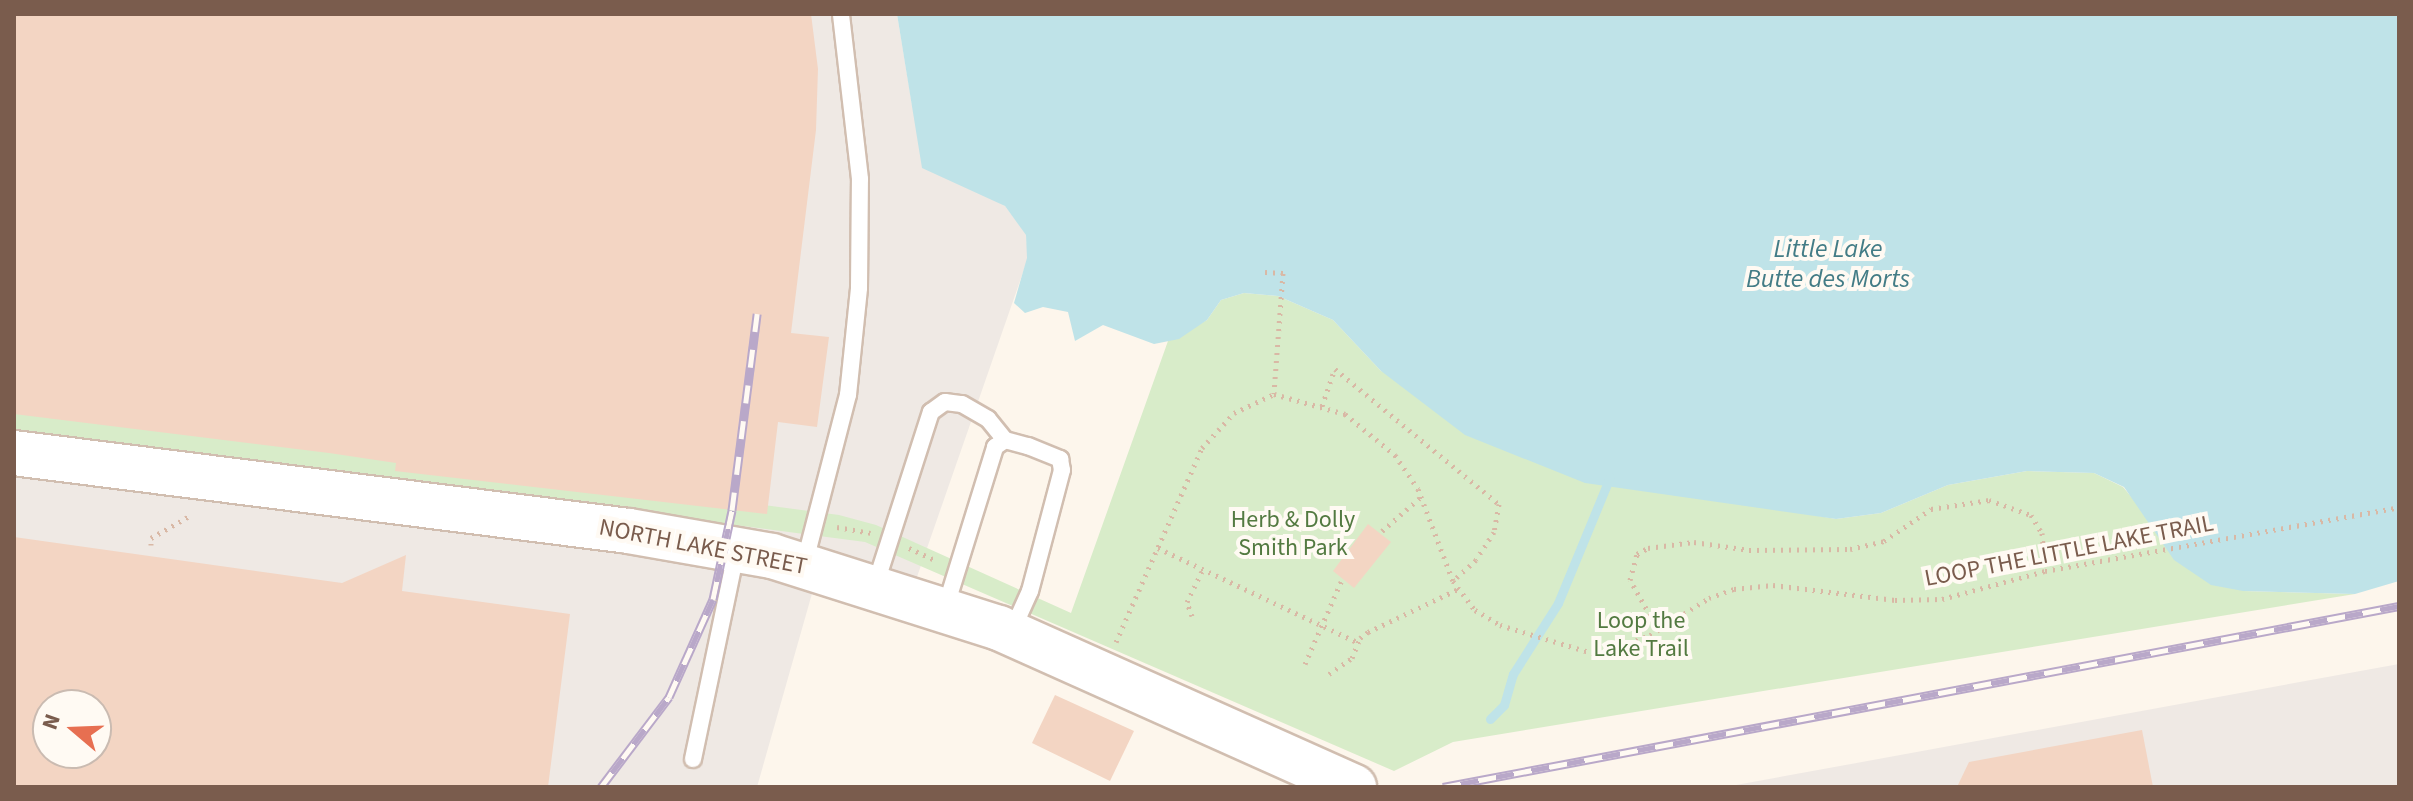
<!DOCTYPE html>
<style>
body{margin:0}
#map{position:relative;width:2413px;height:801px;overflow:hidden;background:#fdf6ec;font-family:"Source Sans 3",sans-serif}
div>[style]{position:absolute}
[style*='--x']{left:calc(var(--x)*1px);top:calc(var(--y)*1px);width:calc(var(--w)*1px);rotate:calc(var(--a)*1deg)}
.industrial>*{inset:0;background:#efe9e4}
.green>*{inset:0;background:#d8ecc9}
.water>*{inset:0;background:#bfe3e8}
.stream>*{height:9px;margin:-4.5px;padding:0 4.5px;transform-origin:4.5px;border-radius:4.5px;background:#bfe3e8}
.building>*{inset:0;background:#f3d5c3}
.path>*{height:5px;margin-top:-2.5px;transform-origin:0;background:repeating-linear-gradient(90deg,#d9b8a5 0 2px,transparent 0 8px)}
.roads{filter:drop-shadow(2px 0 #d1beb0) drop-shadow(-2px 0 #d1beb0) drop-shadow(0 2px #d1beb0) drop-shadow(0 -2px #d1beb0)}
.lane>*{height:16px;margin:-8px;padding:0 8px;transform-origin:8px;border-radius:8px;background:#fff}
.secondary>*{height:44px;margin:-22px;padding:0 22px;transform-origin:22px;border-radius:22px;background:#fff}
.rail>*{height:9px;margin-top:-4.5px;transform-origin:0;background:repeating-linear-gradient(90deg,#fffaf3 0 18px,#b9a8c9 0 36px);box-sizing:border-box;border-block:2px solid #b9a8c9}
span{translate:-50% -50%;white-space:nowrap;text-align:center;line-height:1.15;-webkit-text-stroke:8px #fffaf3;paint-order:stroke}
.park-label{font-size:24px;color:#537a41}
.street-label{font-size:24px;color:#7a5c4d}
.water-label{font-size:26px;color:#437c86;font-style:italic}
.frame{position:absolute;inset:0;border:16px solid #7a5c4d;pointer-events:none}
.north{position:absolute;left:32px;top:689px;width:80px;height:80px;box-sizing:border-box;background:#fffaf3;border:2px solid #cabbb1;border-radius:50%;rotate:289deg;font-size:22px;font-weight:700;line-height:32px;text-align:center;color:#7a5c4d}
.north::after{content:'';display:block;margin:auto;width:28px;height:36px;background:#e76f51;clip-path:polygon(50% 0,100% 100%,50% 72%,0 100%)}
</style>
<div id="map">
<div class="industrial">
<div style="clip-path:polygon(evenodd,14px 14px,897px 14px,912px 105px,977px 191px,1005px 206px,1026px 234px,1028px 258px,910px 597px,819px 569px,757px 787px,14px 787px,14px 14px,48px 705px,96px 705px,96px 753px,48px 753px,48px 705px)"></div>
<div style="clip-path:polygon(2399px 664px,2399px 787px,1725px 787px)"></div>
</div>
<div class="green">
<div style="clip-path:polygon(1244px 293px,1278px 296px,1333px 320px,1381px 371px,1784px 510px,1836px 519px,1881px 513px,1948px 485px,2027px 471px,2094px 473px,2123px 487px,2138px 505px,2399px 527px,2243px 591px,2355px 594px,1453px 742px,1394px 771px,865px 542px,14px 431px,14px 405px,839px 515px,876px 525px,1071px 613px,1168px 341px,1207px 320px,1221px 300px)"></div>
</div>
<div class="water">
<div style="clip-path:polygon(897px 14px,2399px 14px,2399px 581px,2355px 594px,2243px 591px,2211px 585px,2174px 560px,2124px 487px,2094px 473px,2027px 471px,1948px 485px,1881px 513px,1836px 519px,1585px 483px,1465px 435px,1381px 371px,1333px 320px,1278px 296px,1244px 293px,1221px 300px,1207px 320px,1179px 339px,1154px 344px,1103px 325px,1075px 341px,1068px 312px,1043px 307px,1025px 313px,1014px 303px,1027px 258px,1026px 235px,1005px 206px,922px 168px)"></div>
</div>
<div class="stream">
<div style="--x:1490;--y:719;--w:20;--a:-45"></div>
<div style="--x:1504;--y:705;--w:32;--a:-74"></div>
<div style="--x:1513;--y:674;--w:84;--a:-57.6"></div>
<div style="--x:1558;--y:603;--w:136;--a:-67.6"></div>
</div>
<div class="building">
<div style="clip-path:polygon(14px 14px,811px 14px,818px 69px,816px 130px,791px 333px,829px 337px,817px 427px,778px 422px,767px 514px,395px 471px,396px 463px,329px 453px,14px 414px)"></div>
<div style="clip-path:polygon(1368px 524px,1391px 542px,1354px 588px,1333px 571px)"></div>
<div style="clip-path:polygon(evenodd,14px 537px,342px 583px,406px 555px,402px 591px,570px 614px,548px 787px,14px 787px,14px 537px,48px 705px,96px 705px,96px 753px,48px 753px,48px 705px)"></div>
<div style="clip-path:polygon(1055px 695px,1134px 731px,1110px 781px,1032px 743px)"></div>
<div style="clip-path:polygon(2142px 730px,2153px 787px,1957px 787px,1969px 762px)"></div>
</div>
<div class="path">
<div style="--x:1265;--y:272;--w:18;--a:3"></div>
<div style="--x:1283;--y:273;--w:121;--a:94.3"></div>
<div style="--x:1322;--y:406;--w:39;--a:-71"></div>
<div style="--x:1335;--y:369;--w:212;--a:39.5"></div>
<div style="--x:1499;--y:504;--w:28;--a:100"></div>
<div style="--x:1494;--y:532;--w:33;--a:123"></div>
<div style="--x:1476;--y:560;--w:31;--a:138"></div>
<div style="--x:837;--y:527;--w:34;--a:10"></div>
<div style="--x:1382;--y:531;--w:53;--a:-41.2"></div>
<div style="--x:151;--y:545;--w:7;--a:-90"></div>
<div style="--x:151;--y:538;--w:46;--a:-29.9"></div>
<div style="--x:909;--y:548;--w:31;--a:25"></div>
<div style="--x:1158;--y:548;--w:222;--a:25.3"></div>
<div style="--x:1192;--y:616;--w:15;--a:-110"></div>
<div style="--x:1187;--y:602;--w:37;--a:-64"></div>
<div style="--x:1658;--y:629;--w:56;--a:-119.7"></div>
<div style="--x:1630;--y:580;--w:27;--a:-75"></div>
<div style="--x:1637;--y:554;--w:13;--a:-29"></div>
<div style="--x:1648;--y:548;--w:46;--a:-7.4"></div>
<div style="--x:1694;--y:542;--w:56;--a:8.3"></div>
<div style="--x:1749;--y:550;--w:101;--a:-0.6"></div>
<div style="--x:1850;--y:549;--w:35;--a:-13"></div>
<div style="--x:1884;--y:541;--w:57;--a:-34.2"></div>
<div style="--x:1931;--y:509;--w:59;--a:-8.8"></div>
<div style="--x:1989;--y:500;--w:45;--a:19.7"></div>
<div style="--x:2031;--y:515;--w:21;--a:59"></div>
<div style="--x:2042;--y:533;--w:38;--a:85"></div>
<div style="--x:1116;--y:642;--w:212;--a:-66.1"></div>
<div style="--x:1202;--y:448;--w:47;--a:-47.6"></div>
<div style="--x:1234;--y:413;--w:44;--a:-25.4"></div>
<div style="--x:1274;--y:394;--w:74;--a:15.7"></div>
<div style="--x:1345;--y:414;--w:65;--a:39.4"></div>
<div style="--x:1395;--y:455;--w:41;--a:55.9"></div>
<div style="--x:1418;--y:489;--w:98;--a:69.2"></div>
<div style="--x:1453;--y:581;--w:36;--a:53"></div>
<div style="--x:1475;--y:610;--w:29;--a:31"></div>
<div style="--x:1500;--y:625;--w:103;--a:16.9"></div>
<div style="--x:1599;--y:655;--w:55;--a:-21.4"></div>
<div style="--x:1650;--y:635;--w:70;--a:-32.1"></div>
<div style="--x:1709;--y:598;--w:27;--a:-20"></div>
<div style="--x:1734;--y:589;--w:39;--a:-6"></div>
<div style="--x:1773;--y:585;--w:123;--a:7"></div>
<div style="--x:1895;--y:600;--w:47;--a:-1.2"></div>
<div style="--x:1942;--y:599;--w:107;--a:-15.2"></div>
<div style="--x:2045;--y:571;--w:360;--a:-10.2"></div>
<div style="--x:1305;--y:664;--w:90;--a:-66.3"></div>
<div style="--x:1329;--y:674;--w:28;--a:-35"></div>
<div style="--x:1352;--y:658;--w:22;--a:-68"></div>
<div style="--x:1360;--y:638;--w:10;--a:-37"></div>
<div style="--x:1368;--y:632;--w:100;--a:-25.5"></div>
</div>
<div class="roads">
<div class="lane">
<div style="--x:804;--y:565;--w:176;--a:-75.5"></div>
<div style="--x:848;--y:395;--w:108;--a:-84.1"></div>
<div style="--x:859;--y:288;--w:109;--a:-89.5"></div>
<div style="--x:860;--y:179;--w:166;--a:-96.6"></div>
<div style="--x:875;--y:586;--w:183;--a:-72.2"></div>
<div style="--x:931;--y:412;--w:17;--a:-36"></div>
<div style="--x:945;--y:402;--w:17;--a:7"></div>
<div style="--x:962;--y:404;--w:30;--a:30"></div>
<div style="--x:988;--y:419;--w:27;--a:51"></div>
<div style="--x:945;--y:609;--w:170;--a:-72.8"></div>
<div style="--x:995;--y:447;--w:12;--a:-35"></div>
<div style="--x:1005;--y:440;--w:24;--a:15"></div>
<div style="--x:1028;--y:446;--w:35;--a:22"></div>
<div style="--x:1060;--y:459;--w:11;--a:80"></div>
<div style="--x:1062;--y:470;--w:125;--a:104.8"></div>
<div style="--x:1030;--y:591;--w:46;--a:114.3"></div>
<div style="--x:693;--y:759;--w:210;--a:-78.2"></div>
</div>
<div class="secondary">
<div style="--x:14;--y:453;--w:620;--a:7.23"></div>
<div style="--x:629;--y:531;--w:145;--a:9.9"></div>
<div style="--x:772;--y:556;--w:238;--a:17.6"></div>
<div style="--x:999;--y:628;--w:389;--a:24.1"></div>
</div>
</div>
<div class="rail">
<div style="--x:601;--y:787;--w:113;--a:-52.9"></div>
<div style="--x:669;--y:697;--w:107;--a:-65.8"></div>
<div style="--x:713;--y:599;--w:91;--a:-77.9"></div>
<div style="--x:732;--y:510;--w:198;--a:-82.7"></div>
<div style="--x:1443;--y:787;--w:973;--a:-10.72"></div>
</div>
<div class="park-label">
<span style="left:1293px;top:534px">Herb &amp; Dolly<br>Smith Park</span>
<span style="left:1641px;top:635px">Loop the<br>Lake Trail</span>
</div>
<div class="street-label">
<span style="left:703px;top:547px;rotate:11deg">NORTH LAKE STREET</span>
<span style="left:2069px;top:551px;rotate:-11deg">LOOP THE LITTLE LAKE TRAIL</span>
</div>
<div class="water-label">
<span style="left:1828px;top:264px">Little Lake<br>Butte des Morts</span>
</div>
<div class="frame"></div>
<div class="north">N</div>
</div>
